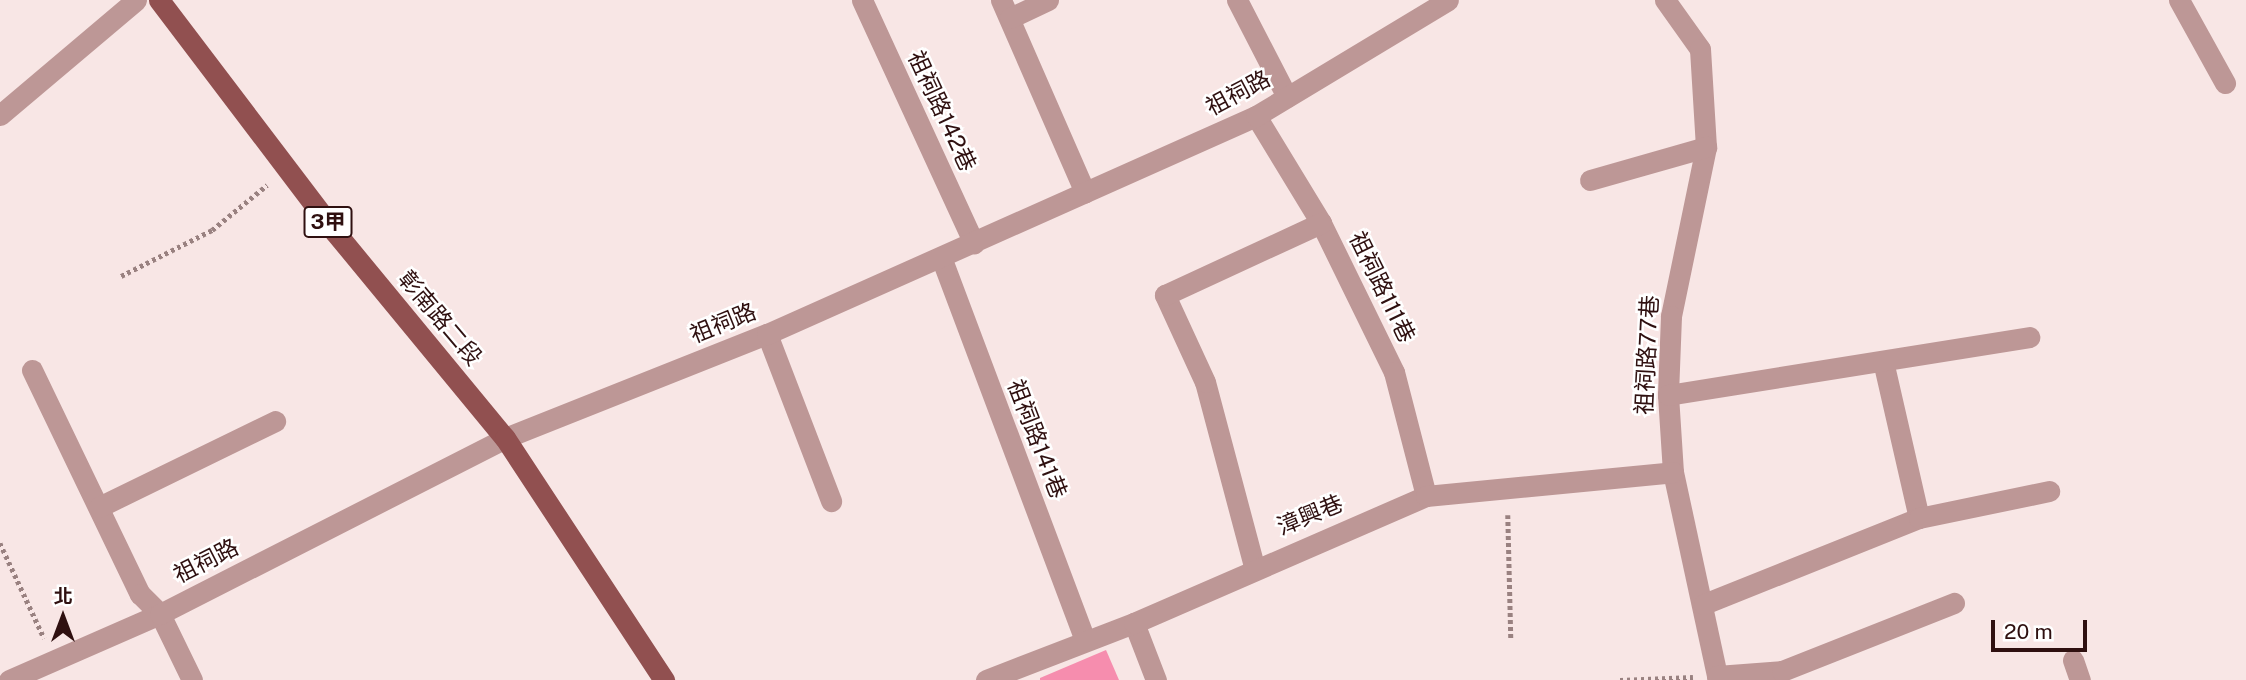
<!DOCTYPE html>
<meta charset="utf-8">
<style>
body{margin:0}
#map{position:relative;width:2246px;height:680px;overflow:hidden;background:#f8e6e5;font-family:"Public Sans","Noto Sans TC",sans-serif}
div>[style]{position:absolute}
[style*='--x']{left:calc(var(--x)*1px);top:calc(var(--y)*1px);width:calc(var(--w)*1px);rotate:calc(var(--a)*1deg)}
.building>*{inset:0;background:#f68dae}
.path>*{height:4.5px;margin-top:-2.25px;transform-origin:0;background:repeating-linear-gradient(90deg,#998180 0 3.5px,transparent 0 7px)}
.minor>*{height:21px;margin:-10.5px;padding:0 10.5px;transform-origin:10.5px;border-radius:10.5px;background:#bd9796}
.major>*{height:21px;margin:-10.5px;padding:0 10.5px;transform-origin:10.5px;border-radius:10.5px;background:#915050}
span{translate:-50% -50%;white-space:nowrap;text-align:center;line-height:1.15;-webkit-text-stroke:5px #fff;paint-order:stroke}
.shield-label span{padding:2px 5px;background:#fff;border:2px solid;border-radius:5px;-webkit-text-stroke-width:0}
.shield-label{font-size:21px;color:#2f1010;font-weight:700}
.street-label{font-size:23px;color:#2f1010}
.north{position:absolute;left:28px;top:582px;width:70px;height:70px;-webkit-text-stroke:5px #fff;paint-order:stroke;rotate:0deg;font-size:19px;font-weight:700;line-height:28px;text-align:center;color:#2f1010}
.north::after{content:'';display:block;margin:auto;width:24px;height:32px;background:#2f1010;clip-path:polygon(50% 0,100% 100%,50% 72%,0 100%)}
.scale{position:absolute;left:1991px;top:620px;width:96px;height:32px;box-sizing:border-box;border:4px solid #2f1010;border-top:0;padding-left:9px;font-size:21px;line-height:24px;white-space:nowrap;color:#2f1010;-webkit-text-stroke:5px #fff;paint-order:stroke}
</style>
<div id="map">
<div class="building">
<div style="clip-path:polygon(1106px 650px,1119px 680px,1040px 680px,1040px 678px)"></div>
</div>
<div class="path">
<div style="--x:121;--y:276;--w:102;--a:-26.8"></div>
<div style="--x:212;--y:230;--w:71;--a:-39.3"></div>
<div style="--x:1508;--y:515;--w:125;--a:88.6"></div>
<div style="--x:0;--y:543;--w:105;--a:65.1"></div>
<div style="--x:1620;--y:680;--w:73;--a:-2.4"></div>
</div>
<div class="minor">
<div style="--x:862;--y:0;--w:268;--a:65.3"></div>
<div style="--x:1001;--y:0;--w:210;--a:66.4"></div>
<div style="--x:1237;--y:0;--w:109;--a:62.7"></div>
<div style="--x:1665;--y:0;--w:60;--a:54.5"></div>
<div style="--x:1700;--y:49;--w:98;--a:86.5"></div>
<div style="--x:1706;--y:147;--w:173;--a:101.7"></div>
<div style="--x:1671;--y:316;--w:79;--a:92.2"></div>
<div style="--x:1668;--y:395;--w:77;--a:86.3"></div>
<div style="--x:1673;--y:472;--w:213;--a:77.8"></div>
<div style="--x:2179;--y:0;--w:95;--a:61"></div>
<div style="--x:1010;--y:18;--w:42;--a:-25.3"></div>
<div style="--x:0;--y:115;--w:178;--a:-40.2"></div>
<div style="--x:1256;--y:116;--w:125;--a:58.7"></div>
<div style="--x:1321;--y:223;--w:166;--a:63.9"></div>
<div style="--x:1394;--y:372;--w:128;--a:75.5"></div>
<div style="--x:1590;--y:180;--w:121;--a:-15.9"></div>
<div style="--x:941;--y:257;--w:407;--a:69.4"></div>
<div style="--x:767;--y:334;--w:179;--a:69"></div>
<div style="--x:1883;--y:361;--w:161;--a:77.1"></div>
<div style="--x:32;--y:370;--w:249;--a:64.3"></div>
<div style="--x:140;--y:594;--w:28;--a:45"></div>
<div style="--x:160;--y:614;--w:73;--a:64.1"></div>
<div style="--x:1668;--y:395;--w:366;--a:-9.1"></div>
<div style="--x:99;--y:507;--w:196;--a:-26"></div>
<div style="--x:1254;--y:566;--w:190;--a:-104.9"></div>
<div style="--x:1205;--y:382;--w:96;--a:-114.7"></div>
<div style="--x:1165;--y:295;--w:172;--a:-24.8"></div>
<div style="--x:1704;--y:604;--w:232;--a:-21.8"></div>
<div style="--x:1919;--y:518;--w:133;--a:-11.7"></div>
<div style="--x:1134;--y:623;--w:61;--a:68.9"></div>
<div style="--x:2073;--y:660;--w:21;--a:71"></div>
<div style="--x:1717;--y:676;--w:65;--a:-4.4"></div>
<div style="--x:1782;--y:671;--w:185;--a:-21.6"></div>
<div style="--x:9;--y:680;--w:165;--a:-23.6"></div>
<div style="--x:160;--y:614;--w:387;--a:-27"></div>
<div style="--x:505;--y:438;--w:282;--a:-21.7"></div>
<div style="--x:767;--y:334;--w:535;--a:-24.03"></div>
<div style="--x:1256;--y:116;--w:224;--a:-31.1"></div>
<div style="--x:986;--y:680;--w:159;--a:-21.1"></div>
<div style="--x:1134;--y:623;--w:318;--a:-23.5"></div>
<div style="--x:1426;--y:496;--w:248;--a:-5.5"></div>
</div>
<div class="major">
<div style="--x:159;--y:0;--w:291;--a:52.8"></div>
<div style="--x:335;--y:232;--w:267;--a:50.5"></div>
<div style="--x:505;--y:438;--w:290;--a:56.7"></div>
</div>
<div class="shield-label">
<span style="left:328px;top:222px">3甲</span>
</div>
<div class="street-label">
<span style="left:1238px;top:93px;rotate:-28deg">祖祠路</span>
<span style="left:942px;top:111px;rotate:65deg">祖祠路142巷</span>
<span style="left:1382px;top:287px;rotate:64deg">祖祠路111巷</span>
<span style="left:440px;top:318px;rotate:50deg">彰南路二段</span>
<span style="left:723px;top:323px;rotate:-22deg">祖祠路</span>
<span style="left:1647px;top:355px;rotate:-87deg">祖祠路77巷</span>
<span style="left:1037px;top:439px;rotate:69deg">祖祠路141巷</span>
<span style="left:1310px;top:515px;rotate:-22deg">漳興巷</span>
<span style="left:206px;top:561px;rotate:-27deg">祖祠路</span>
</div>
<div class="north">北</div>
<div class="scale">20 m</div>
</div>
